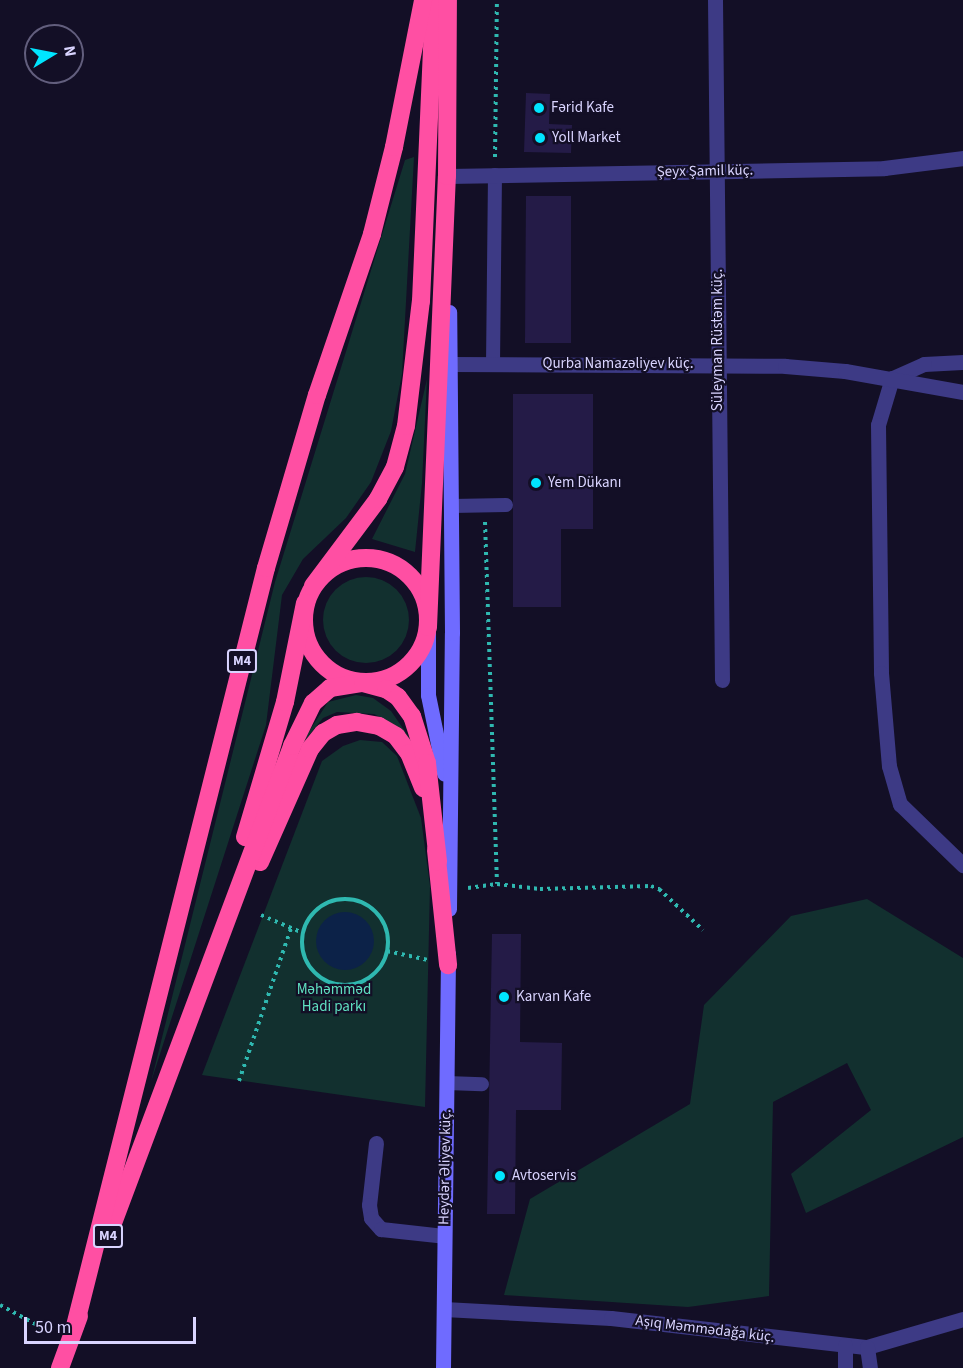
<!DOCTYPE html>
<meta charset="utf-8">
<style>
body{margin:0}
#map{position:relative;width:963px;height:1368px;overflow:hidden;background:#130f26;font-family:"Source Sans 3",sans-serif}
div>[style]{position:absolute}
[style*='--x']{left:calc(var(--x)*1px);top:calc(var(--y)*1px);width:calc(var(--w)*1px);rotate:calc(var(--a)*1deg)}
.green>*{inset:0;background:#12302f}
.round{border-radius:50%}
.water>*{inset:0;background:#0c2248}
.building>*{inset:0;background:#241b47}
.path>*{height:4px;margin-top:-2px;transform-origin:0;background:repeating-linear-gradient(90deg,#2fb8b0 0 3px,transparent 0 7.5px)}
.path>.ring{margin:-2px;padding:0;box-sizing:content-box;background:none;border:4px solid #2fb8b0;border-radius:50%}
.lane>*{height:14px;margin:-7px;padding:0 7px;transform-origin:7px;border-radius:7px;background:#3d3a85}
.street>*{height:15px;margin:-7.5px;padding:0 7.5px;transform-origin:7.5px;border-radius:7.5px;background:#3d3a85}
.secondary>*{height:15px;margin:-7.5px;padding:0 7.5px;transform-origin:7.5px;border-radius:7.5px;background:#6f6bff}
.highway>*{height:18px;margin:-9px;padding:0 9px;transform-origin:9px;border-radius:9px;background:#ff4fa3}
.highway>.ring{margin:-9px;padding:0;box-sizing:content-box;background:none;border:18px solid #ff4fa3;border-radius:50%}
.dots>*{width:16px;height:16px;translate:-50% -50%;box-sizing:border-box;border:3px solid #130f26;border-radius:50%}
span{translate:-50% -50%;white-space:nowrap;text-align:center;line-height:1.15;-webkit-text-stroke:4.5px #130f26;paint-order:stroke}
.shield-label span{padding:2px 4px;background:#130f26;border:2px solid;border-radius:4px;-webkit-text-stroke-width:0}
.shield-label{font-size:14px;color:#d9d4ff;font-weight:700}
.poi-label{font-size:15px;color:#d9d4ff}
.left{translate:0 -50%;text-align:left}
.street-label{font-size:15px;color:#d9d4ff}
.park-label{font-size:15px;color:#5fe0c0}
.north{position:absolute;left:24px;top:24px;width:60px;height:60px;box-sizing:border-box;background:#130f26;border:2px solid #625e7d;border-radius:50%;rotate:80deg;font-size:16px;font-weight:700;line-height:24px;text-align:center;color:#d9d4ff}
.north::after{content:'';display:block;margin:auto;width:21px;height:27px;background:#00e5ff;clip-path:polygon(50% 0,100% 100%,50% 72%,0 100%)}
.scale{position:absolute;left:24px;top:1317px;width:172px;height:27px;box-sizing:border-box;border:3px solid #d9d4ff;border-top:0;padding-left:8px;font-size:18px;line-height:21px;white-space:nowrap;color:#d9d4ff;-webkit-text-stroke:4px #130f26;paint-order:stroke}
</style>
<div id="map">
<div class="green">
<div style="clip-path:polygon(414px 157px,402px 374px,391px 431px,371px 482px,346px 518px,303px 559px,282px 595px,266px 725px,151px 1082px,275px 582px,405px 160px)"></div>
<div style="clip-path:polygon(427px 379px,422px 483px,415px 552px,372px 539px,405px 474px)"></div>
<div class="round" style="left:323px;top:577px;width:86px;height:86px"></div>
<div style="clip-path:polygon(356px 695px,373px 698px,391px 711px,411px 740px,393px 724px,374px 714px,337px 712px,323px 718px,297px 750px,328px 702px)"></div>
<div style="clip-path:polygon(360px 740px,382px 742px,397px 756px,421px 818px,430px 886px,425px 1107px,202px 1075px,322px 761px,343px 746px)"></div>
<div style="clip-path:polygon(867px 899px,963px 958px,963px 1137px,806px 1213px,791px 1174px,871px 1110px,847px 1063px,773px 1102px,769px 1296px,688px 1307px,504px 1295px,530px 1199px,690px 1104px,704px 1005px,791px 916px)"></div>
</div>
<div class="water">
<div class="round" style="left:316px;top:912px;width:58px;height:58px"></div>
</div>
<div class="building">
<div style="clip-path:polygon(526px 93px,550px 94px,549px 124px,572px 125px,571px 153px,524px 152px)"></div>
<div style="clip-path:polygon(526px 196px,571px 196px,571px 343px,525px 343px)"></div>
<div style="clip-path:polygon(513px 394px,593px 394px,593px 529px,561px 529px,561px 607px,513px 607px)"></div>
<div style="clip-path:polygon(492px 934px,521px 934px,520px 1042px,562px 1043px,561px 1110px,516px 1110px,515px 1214px,487px 1214px)"></div>
</div>
<div class="path">
<div style="--x:495;--y:157;--w:157;--a:-89.3"></div>
<div style="--x:485;--y:522;--w:362;--a:88.1"></div>
<div style="--x:468;--y:888;--w:29;--a:-8"></div>
<div style="--x:497;--y:884;--w:43;--a:6.6"></div>
<div style="--x:540;--y:889;--w:111;--a:-1.5"></div>
<div style="--x:651;--y:886;--w:9;--a:21"></div>
<div style="--x:659;--y:889;--w:60;--a:43"></div>
<div class="ring" style="left:302px;top:899px;width:82px;height:82px"></div>
<div style="--x:261;--y:915;--w:46;--a:23.2"></div>
<div style="--x:387;--y:951;--w:42;--a:12.4"></div>
<div style="--x:239;--y:1081;--w:162;--a:-71.2"></div>
<div style="--x:0;--y:1305;--w:59;--a:28.3"></div>
</div>
<div class="lane">
<div style="--x:493;--y:365;--w:190;--a:-89.4"></div>
<div style="--x:452;--y:506;--w:54;--a:-1.1"></div>
<div style="--x:447;--y:1083;--w:35;--a:2"></div>
</div>
<div class="street">
<div style="--x:715;--y:0;--w:680;--a:89.41"></div>
<div style="--x:447;--y:176;--w:437;--a:-1"></div>
<div style="--x:884;--y:168;--w:80;--a:-7.2"></div>
<div style="--x:963;--y:362;--w:39;--a:177"></div>
<div style="--x:924;--y:364;--w:35;--a:156"></div>
<div style="--x:892;--y:378;--w:49;--a:106.6"></div>
<div style="--x:878;--y:425;--w:248;--a:89.3"></div>
<div style="--x:881;--y:673;--w:93;--a:85.1"></div>
<div style="--x:889;--y:766;--w:40;--a:74"></div>
<div style="--x:900;--y:804;--w:88;--a:44.1"></div>
<div style="--x:450;--y:364;--w:335;--a:0.3"></div>
<div style="--x:785;--y:366;--w:60;--a:4.8"></div>
<div style="--x:845;--y:371;--w:120;--a:10.1"></div>
<div style="--x:376;--y:1143;--w:62;--a:96.4"></div>
<div style="--x:369;--y:1205;--w:13;--a:81"></div>
<div style="--x:371;--y:1218;--w:15;--a:48"></div>
<div style="--x:381;--y:1229;--w:63;--a:6.3"></div>
<div style="--x:444;--y:1309;--w:167;--a:3.1"></div>
<div style="--x:611;--y:1318;--w:258;--a:6.5"></div>
<div style="--x:867;--y:1347;--w:100;--a:-16.3"></div>
<div style="--x:867;--y:1347;--w:21;--a:82"></div>
<div style="--x:845;--y:1368;--w:23;--a:-90"></div>
</div>
<div class="secondary">
<div style="--x:428;--y:627;--w:68;--a:90"></div>
<div style="--x:428;--y:695;--w:80;--a:78.4"></div>
<div style="--x:449;--y:909;--w:276;--a:-89.4"></div>
<div style="--x:452;--y:633;--w:321;--a:-90.5"></div>
<div style="--x:443;--y:1368;--w:414;--a:-89.3"></div>
</div>
<div class="highway">
<div class="ring" style="left:304px;top:558px;width:106px;height:106px"></div>
<div style="--x:313;--y:586;--w:109;--a:-53.2"></div>
<div style="--x:378;--y:499;--w:36;--a:-62"></div>
<div style="--x:395;--y:467;--w:42;--a:-75"></div>
<div style="--x:406;--y:426;--w:126;--a:-83.2"></div>
<div style="--x:421;--y:301;--w:301;--a:-87.5"></div>
<div style="--x:428;--y:627;--w:451;--a:-87.6"></div>
<div style="--x:447;--y:176;--w:176;--a:-89.7"></div>
<div style="--x:245;--y:837;--w:141;--a:-73.5"></div>
<div style="--x:285;--y:702;--w:101;--a:-78.6"></div>
<div style="--x:436;--y:850;--w:116;--a:84"></div>
<div style="--x:260;--y:862;--w:124;--a:-66.1"></div>
<div style="--x:310;--y:749;--w:21;--a:-51"></div>
<div style="--x:323;--y:733;--w:16;--a:-30"></div>
<div style="--x:337;--y:725;--w:20;--a:-9"></div>
<div style="--x:357;--y:722;--w:22;--a:10"></div>
<div style="--x:379;--y:726;--w:20;--a:30"></div>
<div style="--x:396;--y:736;--w:21;--a:53"></div>
<div style="--x:409;--y:753;--w:38;--a:68"></div>
<div style="--x:107;--y:1239;--w:527;--a:-69.43"></div>
<div style="--x:292;--y:746;--w:48;--a:-64"></div>
<div style="--x:313;--y:703;--w:23;--a:-41"></div>
<div style="--x:330;--y:688;--w:33;--a:-9"></div>
<div style="--x:363;--y:683;--w:24;--a:15"></div>
<div style="--x:386;--y:689;--w:14;--a:34"></div>
<div style="--x:398;--y:697;--w:24;--a:54"></div>
<div style="--x:412;--y:716;--w:49;--a:72.3"></div>
<div style="--x:427;--y:763;--w:99;--a:83.6"></div>
<div style="--x:75;--y:1326;--w:782;--a:-75.86"></div>
<div style="--x:266;--y:568;--w:180;--a:-73.6"></div>
<div style="--x:317;--y:395;--w:170;--a:-71.1"></div>
<div style="--x:372;--y:234;--w:90;--a:-75.8"></div>
<div style="--x:394;--y:147;--w:150;--a:-78.8"></div>
<div style="--x:60;--y:1368;--w:55;--a:-69.9"></div>
</div>
<div class="dots">
<div style="left:539px;top:108px;background:#00e5ff"></div>
<div style="left:540px;top:138px;background:#00e5ff"></div>
<div style="left:536px;top:483px;background:#00e5ff"></div>
<div style="left:504px;top:997px;background:#00e5ff"></div>
<div style="left:500px;top:1176px;background:#00e5ff"></div>
</div>
<div class="shield-label">
<span style="left:242px;top:661px">M4</span>
<span style="left:108px;top:1236px">M4</span>
</div>
<div class="poi-label">
<span class="left" style="left:551px;top:108px">Fərid Kafe</span>
<span class="left" style="left:552px;top:138px">Yoll Market</span>
<span class="left" style="left:548px;top:483px">Yem Dükanı</span>
<span class="left" style="left:516px;top:997px">Karvan Kafe</span>
<span class="left" style="left:512px;top:1176px">Avtoservis</span>
</div>
<div class="street-label">
<span style="left:705px;top:171px;rotate:-1deg">Şeyx Şamil küç.</span>
<span style="left:718px;top:340px;rotate:-90deg">Süleyman Rüstəm küç.</span>
<span style="left:618px;top:364px">Qurba Namazəliyev küç.</span>
<span style="left:445px;top:1167px;rotate:-89deg">Heydər Əliyev küç.</span>
<span style="left:705px;top:1329px;rotate:7deg">Aşıq Məmmədağa küç.</span>
</div>
<div class="park-label">
<span style="left:334px;top:998px">Məhəmməd<br>Hadi parkı</span>
</div>
<div class="north">N</div>
<div class="scale">50 m</div>
</div>
